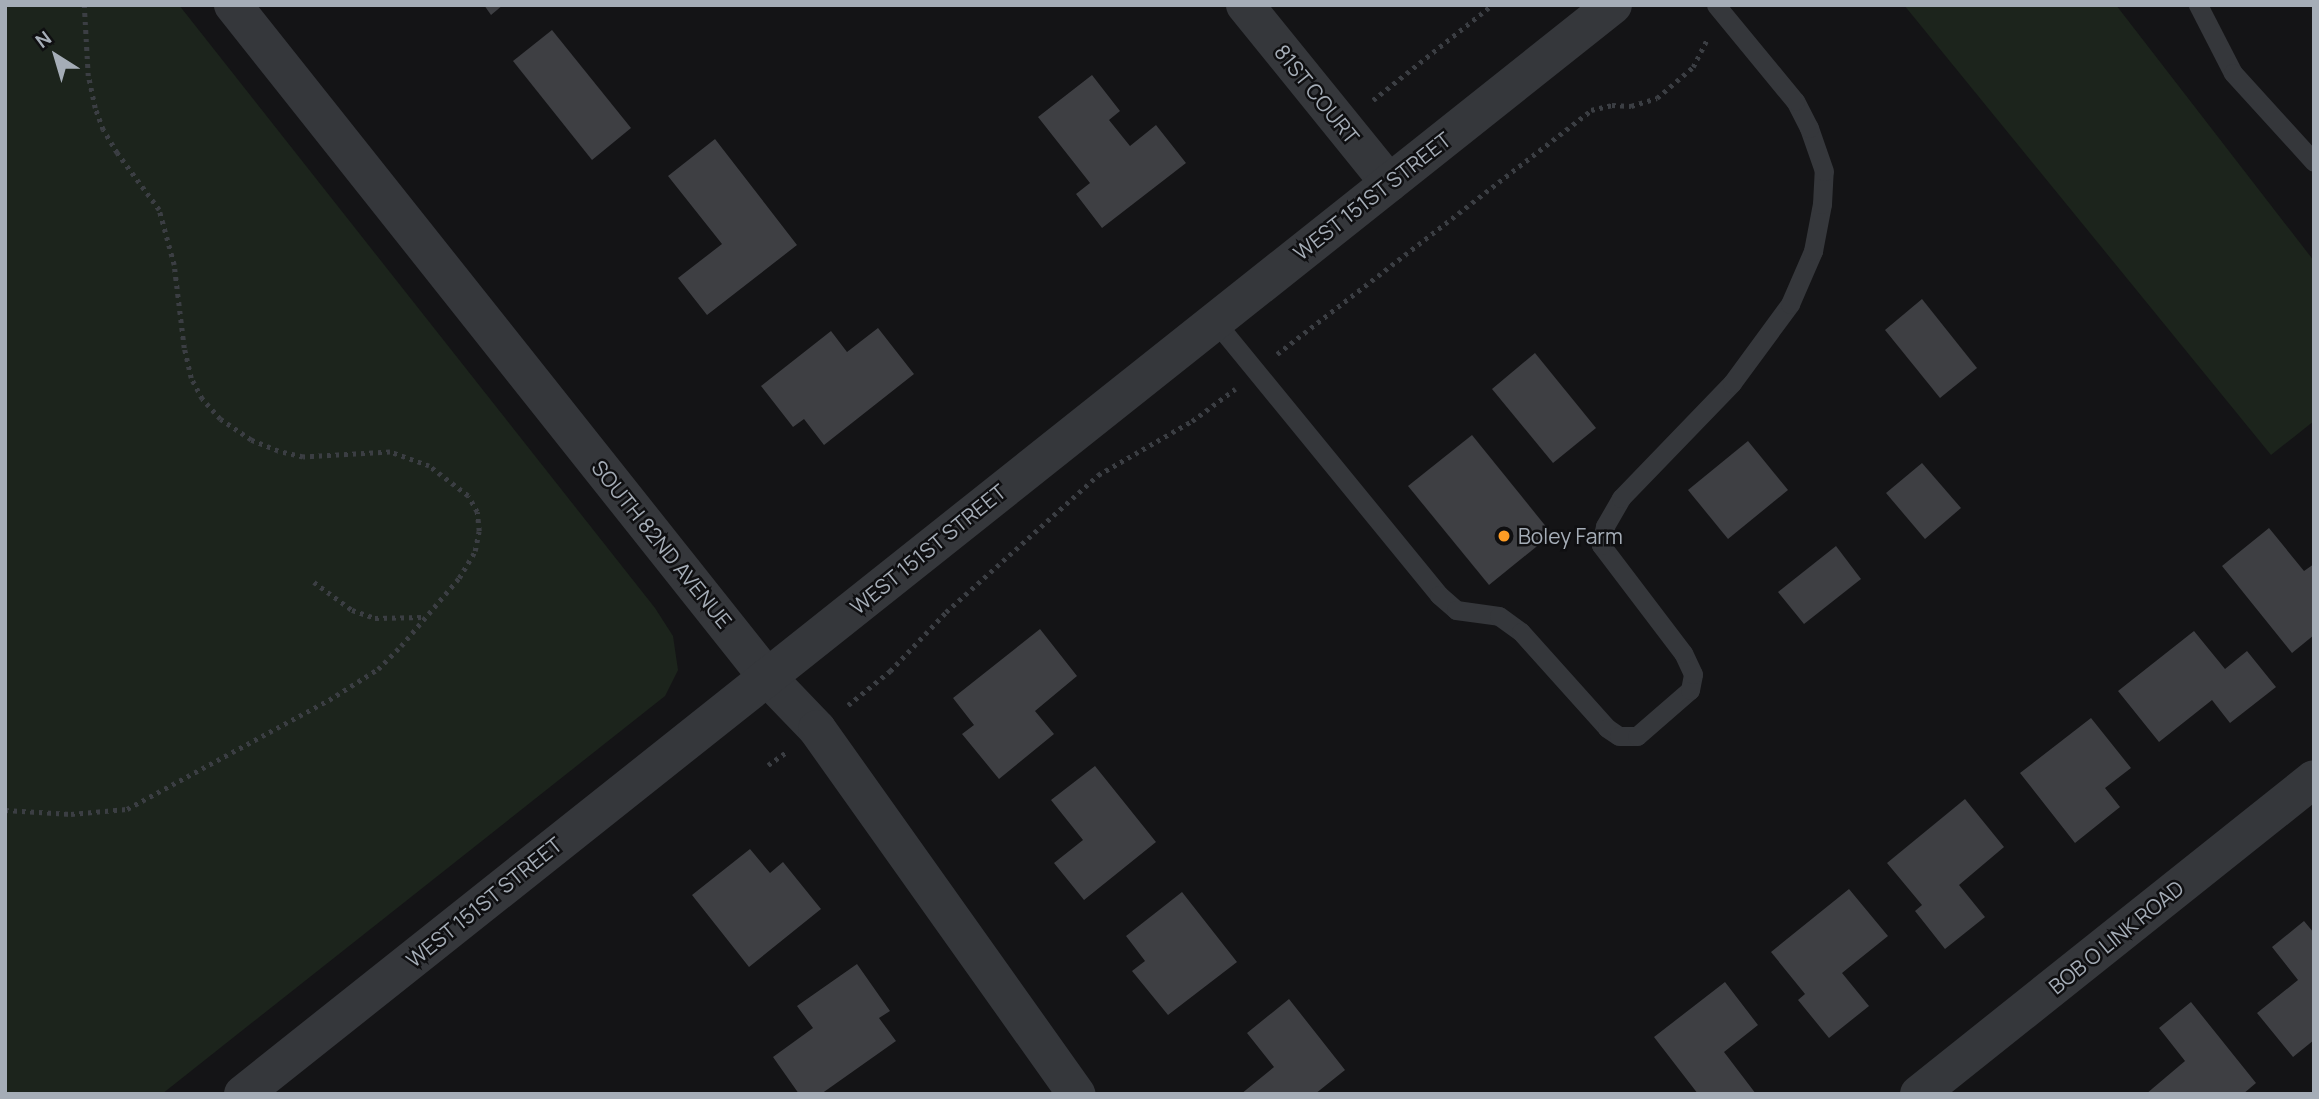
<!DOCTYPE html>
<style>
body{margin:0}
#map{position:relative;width:2319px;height:1099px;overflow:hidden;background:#141416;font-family:Manrope,sans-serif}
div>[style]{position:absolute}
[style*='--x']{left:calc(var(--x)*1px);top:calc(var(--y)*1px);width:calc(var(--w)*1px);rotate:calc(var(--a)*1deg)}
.green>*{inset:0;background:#1c241c}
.building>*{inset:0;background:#3e3f43}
.path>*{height:4.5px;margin-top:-2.25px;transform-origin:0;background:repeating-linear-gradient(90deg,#3b3e43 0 3.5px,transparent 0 8.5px)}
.service>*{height:19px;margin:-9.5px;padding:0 9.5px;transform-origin:9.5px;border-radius:9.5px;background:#35373b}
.minor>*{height:38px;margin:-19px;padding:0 19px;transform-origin:19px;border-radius:19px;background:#35373b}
.tertiary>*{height:38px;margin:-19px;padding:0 19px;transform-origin:19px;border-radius:19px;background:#35373b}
.dots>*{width:19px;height:19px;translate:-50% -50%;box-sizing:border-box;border:4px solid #0f0f11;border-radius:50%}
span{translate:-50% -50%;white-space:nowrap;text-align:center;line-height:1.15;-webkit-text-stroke:5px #0f0f11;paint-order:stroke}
.street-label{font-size:21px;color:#a5adb7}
.poi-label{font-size:21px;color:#a5adb7}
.left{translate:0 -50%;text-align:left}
.frame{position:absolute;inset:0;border:7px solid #a5adb7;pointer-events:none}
.north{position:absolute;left:21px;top:21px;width:70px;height:70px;-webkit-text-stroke:5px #0f0f11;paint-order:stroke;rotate:323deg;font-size:19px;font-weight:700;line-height:28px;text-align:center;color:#a5adb7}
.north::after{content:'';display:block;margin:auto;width:24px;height:32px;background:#a5adb7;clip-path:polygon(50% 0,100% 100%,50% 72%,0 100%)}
</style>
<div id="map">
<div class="green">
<div style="clip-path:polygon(5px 5px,179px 5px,655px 608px,673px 636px,678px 670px,665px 696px,162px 1094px,5px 1094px)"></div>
<div style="clip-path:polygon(1904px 5px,2116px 5px,2314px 261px,2314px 421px,2271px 455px)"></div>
</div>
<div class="building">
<div style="clip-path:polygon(484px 5px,503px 5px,491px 15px)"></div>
<div style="clip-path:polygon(552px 30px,631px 128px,592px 160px,513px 61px)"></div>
<div style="clip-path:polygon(1092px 75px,1120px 111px,1109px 120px,1130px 146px,1156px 125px,1186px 163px,1102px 228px,1076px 194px,1090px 183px,1038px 117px)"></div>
<div style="clip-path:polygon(715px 139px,797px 245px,707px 315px,678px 278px,722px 244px,668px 176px)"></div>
<div style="clip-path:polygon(1922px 299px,1977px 368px,1940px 398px,1885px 330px)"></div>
<div style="clip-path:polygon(878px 328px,914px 374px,824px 445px,804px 419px,793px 427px,761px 386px,831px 331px,847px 352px)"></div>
<div style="clip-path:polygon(1535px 353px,1596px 428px,1553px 463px,1492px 389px)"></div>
<div style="clip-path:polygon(1472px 435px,1552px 534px,1489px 585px,1408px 486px)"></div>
<div style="clip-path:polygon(1748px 441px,1788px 490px,1728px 539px,1688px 490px)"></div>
<div style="clip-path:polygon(1922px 463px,1961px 508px,1925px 539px,1886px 493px)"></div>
<div style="clip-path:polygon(2269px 528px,2304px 571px,2314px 564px,2314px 635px,2292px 653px,2222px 566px)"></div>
<div style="clip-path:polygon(1836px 546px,1861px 579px,1804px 624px,1778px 592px)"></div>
<div style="clip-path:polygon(1040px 629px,1077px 676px,1035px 711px,1054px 734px,999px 779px,962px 734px,974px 725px,953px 698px)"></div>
<div style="clip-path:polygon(2194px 631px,2225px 669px,2247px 651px,2276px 687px,2230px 723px,2212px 700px,2159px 742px,2118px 691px)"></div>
<div style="clip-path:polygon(2091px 718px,2131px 768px,2105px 788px,2120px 807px,2075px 843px,2020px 773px)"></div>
<div style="clip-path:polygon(1095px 766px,1156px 842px,1084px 900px,1054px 863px,1083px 840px,1051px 800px)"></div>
<div style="clip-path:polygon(1965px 799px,2004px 847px,1959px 885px,1985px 917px,1945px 949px,1915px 911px,1922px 905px,1887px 863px)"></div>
<div style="clip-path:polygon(750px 849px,770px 873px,783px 862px,821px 909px,749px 967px,692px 895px)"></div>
<div style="clip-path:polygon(1849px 889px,1888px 936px,1842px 973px,1869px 1006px,1829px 1038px,1798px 1000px,1805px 994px,1771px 952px)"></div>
<div style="clip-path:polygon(1182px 892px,1237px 962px,1168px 1015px,1132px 971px,1145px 961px,1126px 936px)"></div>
<div style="clip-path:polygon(2304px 921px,2314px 933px,2314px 1040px,2293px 1057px,2257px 1013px,2298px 980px,2272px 947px)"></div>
<div style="clip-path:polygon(857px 964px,890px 1011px,879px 1018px,896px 1041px,821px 1094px,799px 1094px,773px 1057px,813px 1028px,797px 1006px)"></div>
<div style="clip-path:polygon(1725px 982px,1758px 1025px,1724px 1052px,1756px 1094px,1698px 1094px,1654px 1037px)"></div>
<div style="clip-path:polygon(1289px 999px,1345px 1070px,1315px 1094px,1241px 1094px,1274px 1067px,1247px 1033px)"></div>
<div style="clip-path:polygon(2191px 1002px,2256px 1083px,2243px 1094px,2146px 1094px,2185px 1061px,2159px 1028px)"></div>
</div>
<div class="path">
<div style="--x:1373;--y:100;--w:152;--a:-38.6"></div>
<div style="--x:1277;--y:354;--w:398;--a:-37.8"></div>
<div style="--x:1591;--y:110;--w:22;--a:-13"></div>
<div style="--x:1612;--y:105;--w:19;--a:3"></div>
<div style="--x:1631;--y:106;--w:27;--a:-17"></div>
<div style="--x:1657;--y:98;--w:48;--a:-40.7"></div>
<div style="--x:1693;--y:67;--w:30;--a:-63"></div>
<div style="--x:314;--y:582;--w:47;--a:36.4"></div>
<div style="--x:352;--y:610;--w:24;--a:19"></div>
<div style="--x:375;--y:618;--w:49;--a:-1.2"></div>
<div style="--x:848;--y:705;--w:54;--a:-39"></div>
<div style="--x:890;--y:671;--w:81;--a:-46.5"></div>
<div style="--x:946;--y:612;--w:205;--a:-42"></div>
<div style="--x:1098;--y:475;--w:108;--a:-29.9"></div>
<div style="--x:1192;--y:421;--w:54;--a:-36.7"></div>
<div style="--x:768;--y:765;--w:21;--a:-35"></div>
<div style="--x:5;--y:810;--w:66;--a:3.5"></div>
<div style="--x:71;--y:814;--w:56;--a:-5.1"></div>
<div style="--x:127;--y:809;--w:230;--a:-28.4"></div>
<div style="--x:329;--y:700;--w:58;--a:-32.3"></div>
<div style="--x:378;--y:669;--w:33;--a:-45"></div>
<div style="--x:401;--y:646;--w:89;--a:-49.5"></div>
<div style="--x:459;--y:578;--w:31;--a:-59"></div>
<div style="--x:475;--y:551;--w:20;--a:-79"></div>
<div style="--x:479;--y:531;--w:19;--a:-96"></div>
<div style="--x:477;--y:512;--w:18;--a:-119"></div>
<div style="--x:468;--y:496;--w:49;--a:-142.4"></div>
<div style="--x:429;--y:466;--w:41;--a:-160.3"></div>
<div style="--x:390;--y:452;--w:87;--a:176.7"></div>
<div style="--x:303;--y:457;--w:26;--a:-167"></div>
<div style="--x:278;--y:451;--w:29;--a:-158"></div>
<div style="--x:251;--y:440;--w:37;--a:-146"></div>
<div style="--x:220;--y:419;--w:27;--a:-132"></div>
<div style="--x:202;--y:399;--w:24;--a:-118"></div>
<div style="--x:191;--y:378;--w:31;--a:-103"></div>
<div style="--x:184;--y:348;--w:84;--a:-96.9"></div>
<div style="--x:174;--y:265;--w:57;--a:-105.3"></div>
<div style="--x:159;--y:210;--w:71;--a:-126.4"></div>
<div style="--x:117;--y:153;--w:27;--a:-121"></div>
<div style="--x:103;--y:130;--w:23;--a:-110"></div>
<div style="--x:95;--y:108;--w:33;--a:-102"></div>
<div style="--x:88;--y:76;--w:71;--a:-93.2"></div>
</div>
<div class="service">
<div style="--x:2198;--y:5;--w:76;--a:62.8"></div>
<div style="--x:2233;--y:73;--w:120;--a:47.7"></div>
<div style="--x:1214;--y:320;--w:355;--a:50.7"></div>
<div style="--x:1439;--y:595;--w:23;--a:41"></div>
<div style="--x:1456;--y:610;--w:43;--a:7.9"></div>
<div style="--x:1499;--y:616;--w:27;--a:36"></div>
<div style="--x:1521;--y:632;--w:129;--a:48.1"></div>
<div style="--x:1607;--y:728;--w:14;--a:34"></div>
<div style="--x:1619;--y:736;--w:18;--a:0"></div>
<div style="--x:1637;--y:736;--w:70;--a:-41"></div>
<div style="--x:1690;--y:690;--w:16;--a:-79"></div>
<div style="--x:1693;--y:674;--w:23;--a:-115"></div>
<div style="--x:1683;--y:653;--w:136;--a:-127.2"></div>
<div style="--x:1601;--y:545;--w:19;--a:-78"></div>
<div style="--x:1605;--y:526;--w:32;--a:-60"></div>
<div style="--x:1621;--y:498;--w:160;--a:-46"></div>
<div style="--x:1732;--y:383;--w:98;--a:-53.7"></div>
<div style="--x:1790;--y:304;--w:58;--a:-66.5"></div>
<div style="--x:1813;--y:251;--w:48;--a:-79.2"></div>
<div style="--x:1822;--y:204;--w:33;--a:-87"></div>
<div style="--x:1824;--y:171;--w:46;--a:-109.2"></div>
<div style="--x:1809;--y:128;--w:30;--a:-117"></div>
<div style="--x:1795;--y:101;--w:124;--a:-129.5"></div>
</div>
<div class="minor">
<div style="--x:233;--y:5;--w:858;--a:51.53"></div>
<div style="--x:767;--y:677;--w:72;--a:46.1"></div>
<div style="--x:817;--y:729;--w:448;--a:54.6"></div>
<div style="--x:1245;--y:5;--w:229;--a:51"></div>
<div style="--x:1919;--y:1094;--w:505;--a:-38.57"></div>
</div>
<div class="tertiary">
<div style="--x:243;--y:1094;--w:1750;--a:-38.48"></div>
</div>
<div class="dots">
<div style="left:1504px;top:536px;background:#fe9c24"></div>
</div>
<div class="street-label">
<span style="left:1317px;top:94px;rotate:51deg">81ST COURT</span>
<span style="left:1372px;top:196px;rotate:-38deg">WEST 151ST STREET</span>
<span style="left:662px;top:544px;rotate:51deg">SOUTH 82ND AVENUE</span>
<span style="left:928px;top:549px;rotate:-39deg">WEST 151ST STREET</span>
<span style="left:484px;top:902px;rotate:-39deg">WEST 151ST STREET</span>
<span style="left:2116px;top:937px;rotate:-39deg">BOB O LINK ROAD</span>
</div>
<div class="poi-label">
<span class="left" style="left:1518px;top:536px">Boley Farm</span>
</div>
<div class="frame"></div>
<div class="north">N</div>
</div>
